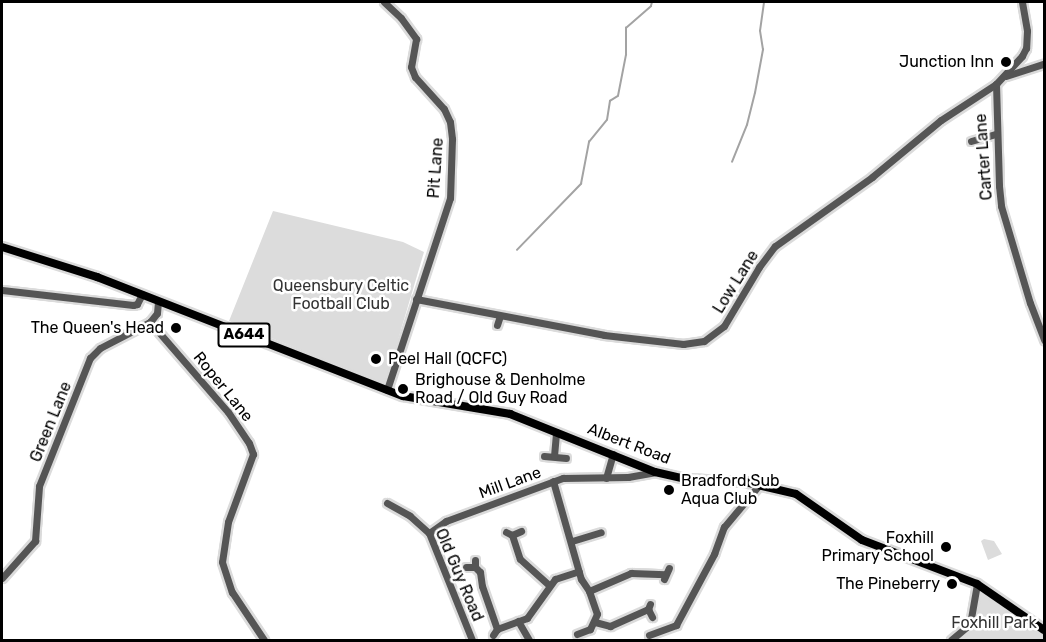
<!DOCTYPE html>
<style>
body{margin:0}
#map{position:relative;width:1046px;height:642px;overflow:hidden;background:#fff;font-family:Rubik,sans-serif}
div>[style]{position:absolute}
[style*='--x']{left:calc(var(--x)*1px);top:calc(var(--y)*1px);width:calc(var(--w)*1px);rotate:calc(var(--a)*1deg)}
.green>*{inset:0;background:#dcdcdc}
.stream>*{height:1.5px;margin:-0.75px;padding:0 0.75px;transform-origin:0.75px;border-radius:0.75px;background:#a3a3a3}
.roads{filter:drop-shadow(2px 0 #dbdbdb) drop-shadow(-2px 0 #dbdbdb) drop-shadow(0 2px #dbdbdb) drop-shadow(0 -2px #dbdbdb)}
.minor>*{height:7px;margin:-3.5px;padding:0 3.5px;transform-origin:3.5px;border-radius:3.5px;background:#555}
.major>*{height:8px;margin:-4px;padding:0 4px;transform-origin:4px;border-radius:4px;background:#000}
.dots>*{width:16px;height:16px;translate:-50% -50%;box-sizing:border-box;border:3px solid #fff;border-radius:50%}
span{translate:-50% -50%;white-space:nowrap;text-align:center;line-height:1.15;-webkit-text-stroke:5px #fff;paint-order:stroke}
.shield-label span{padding:2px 4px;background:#fff;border:2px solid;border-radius:4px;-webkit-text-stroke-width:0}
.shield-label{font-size:15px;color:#000;font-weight:700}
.poi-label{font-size:16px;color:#000}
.right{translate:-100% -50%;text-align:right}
.left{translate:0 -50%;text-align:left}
.street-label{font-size:16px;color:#000}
.park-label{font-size:16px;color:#333}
.frame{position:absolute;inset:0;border:3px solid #000;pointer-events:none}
</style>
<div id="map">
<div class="green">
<div style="clip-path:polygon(273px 211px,403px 242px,424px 252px,385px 384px,229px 321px)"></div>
<div style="clip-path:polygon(984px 539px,994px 541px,1002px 554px,988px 560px,981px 541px)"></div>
<div style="clip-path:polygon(980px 591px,1044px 637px,1044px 640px,958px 640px,976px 625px,975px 605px)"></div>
</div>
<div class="stream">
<div style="--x:732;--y:162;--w:40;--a:-68"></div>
<div style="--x:747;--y:125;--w:33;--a:-76"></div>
<div style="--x:755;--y:93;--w:44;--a:-79.5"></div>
<div style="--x:763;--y:50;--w:19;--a:-99"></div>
<div style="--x:760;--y:31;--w:29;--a:-82"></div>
<div style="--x:517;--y:250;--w:92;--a:-45.9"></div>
<div style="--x:581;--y:184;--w:43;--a:-79.2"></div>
<div style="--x:589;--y:142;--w:28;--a:-51"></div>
<div style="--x:607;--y:120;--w:19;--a:-81"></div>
<div style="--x:610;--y:101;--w:9;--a:-32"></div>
<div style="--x:618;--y:96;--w:42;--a:-79"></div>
<div style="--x:626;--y:55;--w:27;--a:-90"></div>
<div style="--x:626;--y:28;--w:33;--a:-41"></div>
<div style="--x:651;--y:6;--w:4;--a:-76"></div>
</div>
<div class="roads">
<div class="minor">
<div style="--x:384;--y:2;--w:23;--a:43"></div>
<div style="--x:401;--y:18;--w:26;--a:54"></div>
<div style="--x:416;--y:39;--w:28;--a:100"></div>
<div style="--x:411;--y:67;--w:11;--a:68"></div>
<div style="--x:415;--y:77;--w:43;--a:47.8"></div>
<div style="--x:444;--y:109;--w:14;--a:65"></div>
<div style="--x:450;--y:122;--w:17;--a:83"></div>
<div style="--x:452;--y:139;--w:59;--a:91.9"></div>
<div style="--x:450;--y:198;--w:202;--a:108.2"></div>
<div style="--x:1022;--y:2;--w:29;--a:80"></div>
<div style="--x:1027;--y:31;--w:17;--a:93"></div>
<div style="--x:1026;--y:48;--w:9;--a:117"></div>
<div style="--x:1022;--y:56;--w:38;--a:133"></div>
<div style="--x:996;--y:84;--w:102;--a:88.3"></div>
<div style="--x:999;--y:186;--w:20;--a:84"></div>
<div style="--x:1001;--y:206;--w:101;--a:73.4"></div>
<div style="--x:1030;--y:303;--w:40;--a:69"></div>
<div style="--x:1006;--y:76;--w:40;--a:-18"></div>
<div style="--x:971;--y:141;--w:26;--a:-16"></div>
<div style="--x:2;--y:290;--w:132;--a:6.5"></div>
<div style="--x:133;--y:305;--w:4;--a:-14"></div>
<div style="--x:137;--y:304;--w:11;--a:-63"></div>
<div style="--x:416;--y:299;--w:191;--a:10.8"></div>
<div style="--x:604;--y:335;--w:80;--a:6.5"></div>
<div style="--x:683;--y:344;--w:21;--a:-8"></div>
<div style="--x:704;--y:341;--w:25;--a:-37"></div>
<div style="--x:724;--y:326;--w:69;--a:-59.3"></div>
<div style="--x:759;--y:267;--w:26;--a:-53"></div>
<div style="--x:775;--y:246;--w:119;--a:-35.4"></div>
<div style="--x:872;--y:177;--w:89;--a:-39.6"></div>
<div style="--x:941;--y:120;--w:66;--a:-33.2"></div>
<div style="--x:150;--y:322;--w:119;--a:49.1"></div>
<div style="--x:228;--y:412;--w:37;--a:56"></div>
<div style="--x:249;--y:443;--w:12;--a:70"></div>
<div style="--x:253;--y:454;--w:72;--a:110.2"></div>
<div style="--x:228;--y:522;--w:40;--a:98.5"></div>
<div style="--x:222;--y:562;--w:32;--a:72"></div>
<div style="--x:232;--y:592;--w:58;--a:56.3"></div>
<div style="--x:497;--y:325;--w:9;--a:-72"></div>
<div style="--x:544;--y:456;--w:22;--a:5"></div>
<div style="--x:554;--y:456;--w:24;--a:-85"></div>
<div style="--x:606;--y:478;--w:25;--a:-74"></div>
<div style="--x:553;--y:481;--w:102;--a:74.1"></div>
<div style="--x:581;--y:579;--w:14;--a:56"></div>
<div style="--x:589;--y:591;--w:24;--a:71"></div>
<div style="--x:597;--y:614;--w:17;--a:115"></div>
<div style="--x:590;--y:629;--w:14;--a:159"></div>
<div style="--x:387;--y:503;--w:26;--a:29"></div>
<div style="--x:410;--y:516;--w:25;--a:42"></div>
<div style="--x:429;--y:533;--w:115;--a:68.1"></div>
<div style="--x:506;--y:532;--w:7;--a:27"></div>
<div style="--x:512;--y:535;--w:10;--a:-24"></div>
<div style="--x:429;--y:533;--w:21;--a:-35"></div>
<div style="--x:446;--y:521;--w:125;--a:-20.2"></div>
<div style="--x:563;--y:478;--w:65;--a:-0.9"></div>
<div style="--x:628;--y:477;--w:27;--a:-10"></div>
<div style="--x:512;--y:535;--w:25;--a:72"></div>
<div style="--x:520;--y:559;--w:39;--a:42"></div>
<div style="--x:572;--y:541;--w:30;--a:-17"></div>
<div style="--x:466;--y:567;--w:9;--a:0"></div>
<div style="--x:475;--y:567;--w:7;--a:-90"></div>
<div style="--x:475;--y:567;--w:7;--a:45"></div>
<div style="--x:480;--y:572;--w:14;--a:82"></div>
<div style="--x:482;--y:586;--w:46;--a:70.8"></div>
<div style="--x:2;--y:578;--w:50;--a:-48.3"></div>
<div style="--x:35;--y:541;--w:55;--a:-85.8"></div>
<div style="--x:39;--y:486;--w:138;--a:-68.3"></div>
<div style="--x:90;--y:358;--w:14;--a:-45"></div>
<div style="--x:100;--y:348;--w:56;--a:-27.5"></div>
<div style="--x:150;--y:322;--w:11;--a:-52"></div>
<div style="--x:157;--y:313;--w:12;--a:-85"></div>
<div style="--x:664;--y:579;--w:12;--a:-66"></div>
<div style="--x:589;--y:591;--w:46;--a:-23.2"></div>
<div style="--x:631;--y:573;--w:34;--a:2"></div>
<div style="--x:650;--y:604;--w:5;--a:112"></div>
<div style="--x:648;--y:609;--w:9;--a:63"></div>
<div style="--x:518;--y:621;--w:22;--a:60"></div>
<div style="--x:595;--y:622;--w:16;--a:15"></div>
<div style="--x:610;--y:626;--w:42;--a:-24.1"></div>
<div style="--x:493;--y:635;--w:7;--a:-56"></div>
<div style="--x:497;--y:629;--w:32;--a:-20"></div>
<div style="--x:527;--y:618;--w:48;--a:-54.3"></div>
<div style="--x:555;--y:579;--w:25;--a:-18"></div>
<div style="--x:649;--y:635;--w:29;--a:-20"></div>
<div style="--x:676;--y:625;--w:81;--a:-61.8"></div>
<div style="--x:714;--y:554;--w:29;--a:-70"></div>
<div style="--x:724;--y:527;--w:56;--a:-50.1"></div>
<div style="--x:951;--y:640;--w:25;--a:-40"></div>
<div style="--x:970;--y:624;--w:41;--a:-80.1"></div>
</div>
<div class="major">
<div style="--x:2;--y:247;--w:100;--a:17.5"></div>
<div style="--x:97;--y:277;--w:328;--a:21.3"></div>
<div style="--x:403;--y:396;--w:109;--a:9.5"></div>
<div style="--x:510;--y:414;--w:156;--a:21.8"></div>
<div style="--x:655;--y:472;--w:32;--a:13"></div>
<div style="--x:686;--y:479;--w:59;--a:2.9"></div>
<div style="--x:745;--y:482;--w:52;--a:13.2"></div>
<div style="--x:796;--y:494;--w:80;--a:34.9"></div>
<div style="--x:862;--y:540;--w:123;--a:20.9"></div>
<div style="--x:977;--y:584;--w:81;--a:34.5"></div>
</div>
</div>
<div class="dots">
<div style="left:1006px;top:62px;background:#000"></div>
<div style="left:176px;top:328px;background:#000"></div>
<div style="left:376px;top:359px;background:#000"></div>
<div style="left:403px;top:389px;background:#000"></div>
<div style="left:669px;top:490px;background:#000"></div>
<div style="left:946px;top:547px;background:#000"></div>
<div style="left:952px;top:584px;background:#000"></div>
</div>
<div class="shield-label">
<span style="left:244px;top:335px">A644</span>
</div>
<div class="poi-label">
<span class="right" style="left:994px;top:62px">Junction Inn</span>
<span class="right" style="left:164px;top:328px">The Queen's Head</span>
<span class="left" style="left:388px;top:359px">Peel Hall (QCFC)</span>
<span class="left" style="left:415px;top:389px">Brighouse &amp; Denholme<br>Road / Old Guy Road</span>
<span class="left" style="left:681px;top:490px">Bradford Sub<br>Aqua Club</span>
<span class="right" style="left:934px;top:547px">Foxhill<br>Primary School</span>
<span class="right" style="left:940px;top:584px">The Pineberry</span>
</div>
<div class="street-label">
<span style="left:984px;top:157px;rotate:-94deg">Carter Lane</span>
<span style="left:436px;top:168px;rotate:-86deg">Pit Lane</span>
<span style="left:736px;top:282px;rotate:-58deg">Low Lane</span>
<span style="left:223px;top:387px;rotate:51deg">Roper Lane</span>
<span style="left:51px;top:422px;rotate:-68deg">Green Lane</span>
<span style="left:629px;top:444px;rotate:21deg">Albert Road</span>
<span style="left:510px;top:483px;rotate:-20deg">Mill Lane</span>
<span style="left:459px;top:575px;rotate:67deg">Old Guy Road</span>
</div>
<div class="park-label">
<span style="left:341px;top:295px">Queensbury Celtic<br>Football Club</span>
<span style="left:994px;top:623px">Foxhill Park</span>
</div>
<div class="frame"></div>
</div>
